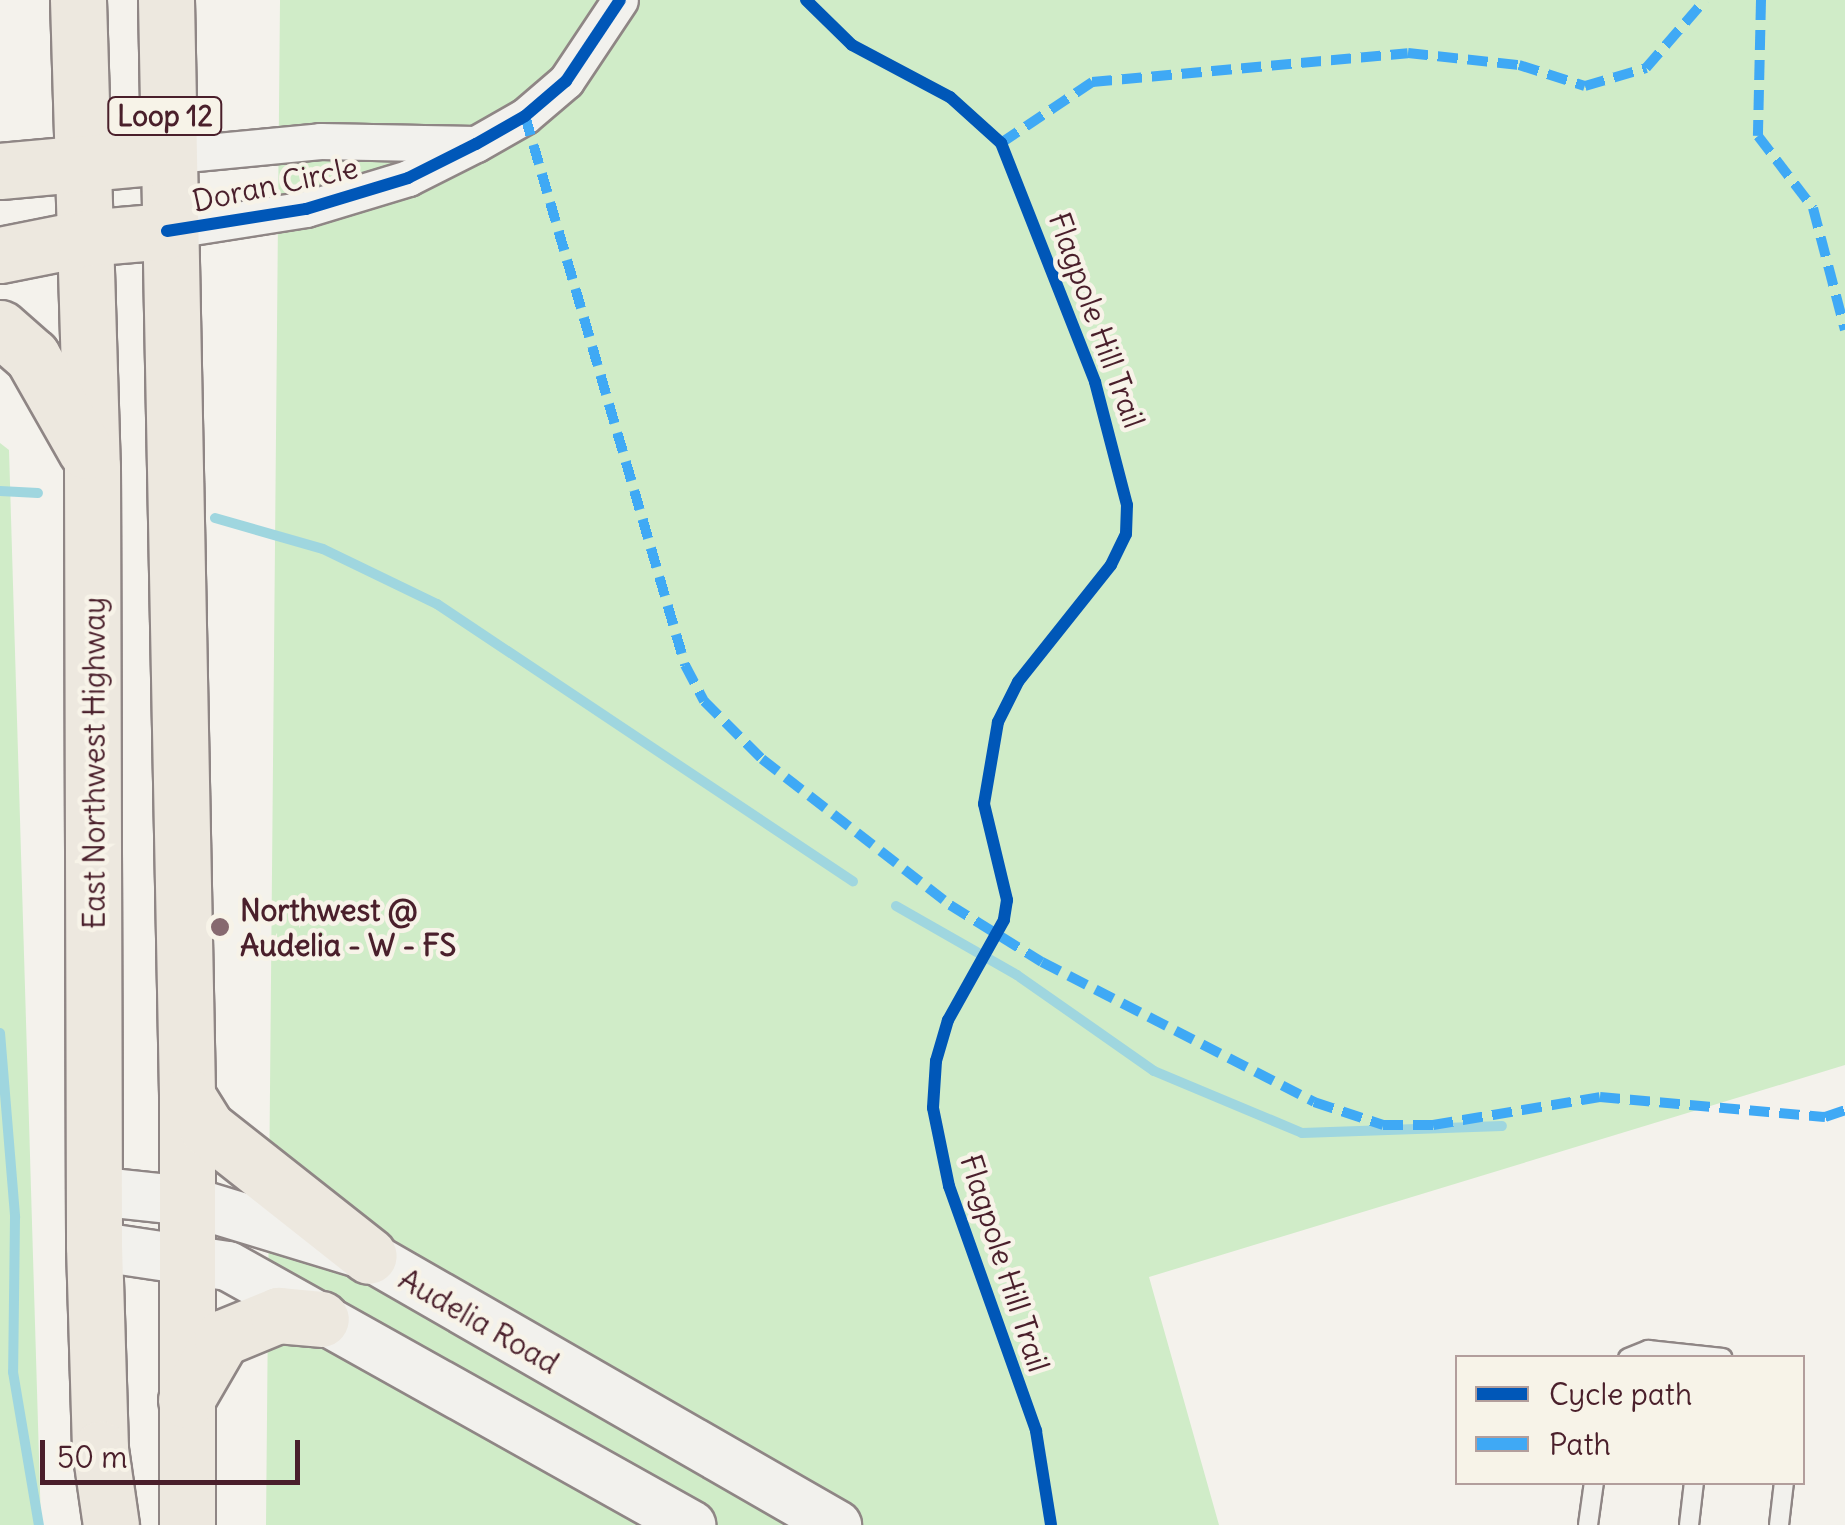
<!DOCTYPE html>
<style>
body{margin:0}
#map{position:relative;width:1845px;height:1525px;overflow:hidden;background:#f4f2ec;font-family:Delius,sans-serif}
div>[style]{position:absolute}
[style*='--x']{left:calc(var(--x)*1px);top:calc(var(--y)*1px);width:calc(var(--w)*1px);rotate:calc(var(--a)*1deg)}
.green>*{inset:0;background:#d0ecc8}
.stream>*{height:10px;margin:-5px;padding:0 5px;transform-origin:5px;border-radius:5px;background:#9fd6df}
.roads{filter:drop-shadow(2px 0 #8f8685) drop-shadow(-2px 0 #8f8685) drop-shadow(0 2px #8f8685) drop-shadow(0 -2px #8f8685)}
.service>*{height:18px;margin:-9px;padding:0 9px;transform-origin:9px;border-radius:9px;background:#f2f1ed}
.minor>*{height:35px;margin:-17.5px;padding:0 17.5px;transform-origin:17.5px;border-radius:17.5px;background:#f2f1ed}
.secondary>*{height:48px;margin:-24px;padding:0 24px;transform-origin:24px;border-radius:24px;background:#f2f1ed}
.primary>*{height:55px;margin:-27.5px;padding:0 27.5px;transform-origin:27.5px;border-radius:27.5px;background:#ede8df}
.quiet>*{height:10px;margin-top:-5px;transform-origin:0;background:repeating-linear-gradient(90deg,#3fa9f5 0 20px,transparent 0 30px)}
.cycleway>*{height:12px;margin:-6px;padding:0 6px;transform-origin:6px;border-radius:6px;background:#0057b8}
.dots>*{width:28px;height:28px;translate:-50% -50%;box-sizing:border-box;border:5px solid #f7f3e8;border-radius:50%}
span{translate:-50% -50%;white-space:nowrap;text-align:center;line-height:1.15;-webkit-text-stroke:9px #f7f3e8;paint-order:stroke}
.shield-label span{padding:2px 8px;background:#f7f3e8;border:2px solid;border-radius:8px;-webkit-text-stroke-width:0}
.shield-label{font-size:28px;color:#4a1f2b;font-weight:700}
.street-label{font-size:30px;color:#4a1f2b}
.poi-label{font-size:30px;color:#4a1f2b;font-weight:700}
.left{translate:0 -50%;text-align:left}
.legend{position:absolute;left:1455px;top:1355px;width:350px;height:130px;box-sizing:border-box;background:#f7f3e8;border:2px solid #b29e9c;margin:0;padding:12px 18px;list-style:none;font-size:30px;color:#4a1f2b}
.legend li{display:flex;align-items:center;gap:20px;height:50px}
.legend b{width:50px;border:2px solid #b29e9c}
.scale{position:absolute;left:40px;top:1440px;width:260px;height:45px;box-sizing:border-box;border:5px solid #4a1f2b;border-top:0;padding-left:12px;font-size:30px;line-height:35px;white-space:nowrap;color:#4a1f2b;-webkit-text-stroke:8px #f7f3e8;paint-order:stroke}
</style>
<div id="map">
<div class="green">
<div style="clip-path:polygon(280px 0,1845px 0,1845px 1065px,1149px 1277px,1219px 1525px,266px 1525px)"></div>
<div style="clip-path:polygon(0 443px,9px 450px,41px 1525px,0 1525px)"></div>
</div>
<div class="stream">
<div style="--x:0;--y:491;--w:38;--a:3"></div>
<div style="--x:215;--y:518;--w:112;--a:16"></div>
<div style="--x:323;--y:549;--w:127;--a:25.8"></div>
<div style="--x:437;--y:604;--w:500;--a:33.7"></div>
<div style="--x:896;--y:906;--w:139;--a:29.7"></div>
<div style="--x:1017;--y:975;--w:167;--a:35"></div>
<div style="--x:1154;--y:1071;--w:160;--a:22.7"></div>
<div style="--x:1302;--y:1133;--w:200;--a:-2"></div>
<div style="--x:0;--y:1033;--w:185;--a:85.3"></div>
<div style="--x:15;--y:1217;--w:155;--a:90.7"></div>
<div style="--x:13;--y:1372;--w:155;--a:80.4"></div>
</div>
<div class="roads">
<div class="service">
<div style="--x:1628;--y:1358;--w:22;--a:-22"></div>
<div style="--x:1648;--y:1350;--w:75;--a:6.1"></div>
<div style="--x:1588;--y:1525;--w:43;--a:-82.1"></div>
<div style="--x:1689;--y:1525;--w:43;--a:-83.4"></div>
<div style="--x:1779;--y:1525;--w:43;--a:-83.4"></div>
</div>
<div class="minor">
<div style="--x:165;--y:156;--w:156;--a:-5.5"></div>
<div style="--x:320;--y:141;--w:155;--a:1.1"></div>
<div style="--x:167;--y:231;--w:141;--a:-9"></div>
<div style="--x:306;--y:209;--w:107;--a:-16.9"></div>
<div style="--x:408;--y:178;--w:76;--a:-26.6"></div>
<div style="--x:476;--y:144;--w:56;--a:-29.7"></div>
<div style="--x:525;--y:116;--w:54;--a:-40.5"></div>
<div style="--x:566;--y:81;--w:97;--a:-56.3"></div>
</div>
<div class="secondary">
<div style="--x:94;--y:1191;--w:95;--a:6.1"></div>
<div style="--x:188;--y:1201;--w:189;--a:16.9"></div>
<div style="--x:369;--y:1256;--w:540;--a:29.89"></div>
<div style="--x:94;--y:1246;--w:135;--a:8.5"></div>
<div style="--x:228;--y:1266;--w:531;--a:29.22"></div>
</div>
<div class="primary">
<div style="--x:78;--y:0;--w:466;--a:88.3"></div>
<div style="--x:92;--y:466;--w:780;--a:89.85"></div>
<div style="--x:94;--y:1246;--w:203;--a:88.3"></div>
<div style="--x:100;--y:1449;--w:77;--a:81.8"></div>
<div style="--x:166;--y:0;--w:1096;--a:88.9"></div>
<div style="--x:187;--y:1096;--w:429;--a:90"></div>
<div style="--x:0;--y:171;--w:166;--a:-5.2"></div>
<div style="--x:0;--y:255;--w:87;--a:-11.3"></div>
<div style="--x:85;--y:238;--w:82;--a:-4.9"></div>
<div style="--x:0;--y:328;--w:43;--a:41.2"></div>
<div style="--x:32;--y:356;--w:109;--a:60.4"></div>
<div style="--x:187;--y:1096;--w:38;--a:58"></div>
<div style="--x:207;--y:1128;--w:206;--a:38.3"></div>
<div style="--x:186;--y:1400;--w:72;--a:-59.9"></div>
<div style="--x:222;--y:1338;--w:61;--a:-22.3"></div>
<div style="--x:278;--y:1315;--w:43;--a:5.3"></div>
</div>
</div>
<div class="quiet">
<div style="--x:1761;--y:0;--w:136;--a:91.3"></div>
<div style="--x:1758;--y:136;--w:91;--a:52.6"></div>
<div style="--x:1813;--y:208;--w:126;--a:75.3"></div>
<div style="--x:525;--y:116;--w:572;--a:73.75"></div>
<div style="--x:685;--y:665;--w:41;--a:62.2"></div>
<div style="--x:704;--y:701;--w:82;--a:45"></div>
<div style="--x:762;--y:759;--w:238;--a:37.8"></div>
<div style="--x:950;--y:905;--w:108;--a:31.8"></div>
<div style="--x:1042;--y:962;--w:306;--a:27.2"></div>
<div style="--x:1314;--y:1102;--w:73;--a:18.4"></div>
<div style="--x:1383;--y:1125;--w:50;--a:0"></div>
<div style="--x:1433;--y:1125;--w:169;--a:-9.5"></div>
<div style="--x:1600;--y:1097;--w:226;--a:5.1"></div>
<div style="--x:1825;--y:1117;--w:21;--a:-19"></div>
<div style="--x:1001;--y:143;--w:110;--a:-33.8"></div>
<div style="--x:1092;--y:82;--w:317;--a:-5.2"></div>
<div style="--x:1408;--y:53;--w:112;--a:6.2"></div>
<div style="--x:1519;--y:65;--w:69;--a:17.7"></div>
<div style="--x:1585;--y:86;--w:64;--a:-16.4"></div>
<div style="--x:1646;--y:68;--w:90;--a:-49.1"></div>
</div>
<div class="cycleway">
<div style="--x:806;--y:0;--w:64;--a:44.4"></div>
<div style="--x:852;--y:45;--w:111;--a:28"></div>
<div style="--x:950;--y:97;--w:69;--a:42"></div>
<div style="--x:1001;--y:143;--w:257;--a:68.5"></div>
<div style="--x:1095;--y:382;--w:127;--a:75.4"></div>
<div style="--x:1127;--y:505;--w:29;--a:92"></div>
<div style="--x:1126;--y:534;--w:34;--a:116"></div>
<div style="--x:1111;--y:565;--w:149;--a:128.5"></div>
<div style="--x:1018;--y:682;--w:45;--a:116.6"></div>
<div style="--x:998;--y:722;--w:83;--a:99.7"></div>
<div style="--x:984;--y:804;--w:99;--a:76.5"></div>
<div style="--x:1007;--y:900;--w:20;--a:99"></div>
<div style="--x:1004;--y:920;--w:115;--a:119.2"></div>
<div style="--x:948;--y:1020;--w:43;--a:106.3"></div>
<div style="--x:936;--y:1061;--w:47;--a:93.7"></div>
<div style="--x:933;--y:1108;--w:80;--a:78.4"></div>
<div style="--x:949;--y:1186;--w:260;--a:70.4"></div>
<div style="--x:1036;--y:1431;--w:95;--a:80.9"></div>
<div style="--x:167;--y:231;--w:141;--a:-9"></div>
<div style="--x:306;--y:209;--w:107;--a:-16.9"></div>
<div style="--x:408;--y:178;--w:76;--a:-26.6"></div>
<div style="--x:476;--y:144;--w:56;--a:-29.7"></div>
<div style="--x:525;--y:116;--w:54;--a:-40.5"></div>
<div style="--x:566;--y:81;--w:97;--a:-56.3"></div>
</div>
<div class="dots">
<div style="left:220px;top:927px;background:#86696f"></div>
</div>
<div class="shield-label">
<span style="left:165px;top:116px">Loop 12</span>
</div>
<div class="street-label">
<span style="left:275px;top:184px;rotate:-12deg">Doran Circle</span>
<span style="left:1097px;top:320px;rotate:70deg">Flagpole Hill Trail</span>
<span style="left:94px;top:763px;rotate:-90deg">East Northwest Highway</span>
<span style="left:1005px;top:1263px;rotate:72deg">Flagpole Hill Trail</span>
<span style="left:479px;top:1321px;rotate:30deg">Audelia Road</span>
</div>
<div class="poi-label">
<span class="left" style="left:240px;top:927px">Northwest @<br>Audelia - W - FS</span>
</div>
<ul class="legend">
<li><b style="height:12px;background:#0057b8"></b>Cycle path</li>
<li><b style="height:12px;background:#3fa9f5"></b>Path</li>
</ul>
<div class="scale">50 m</div>
</div>
